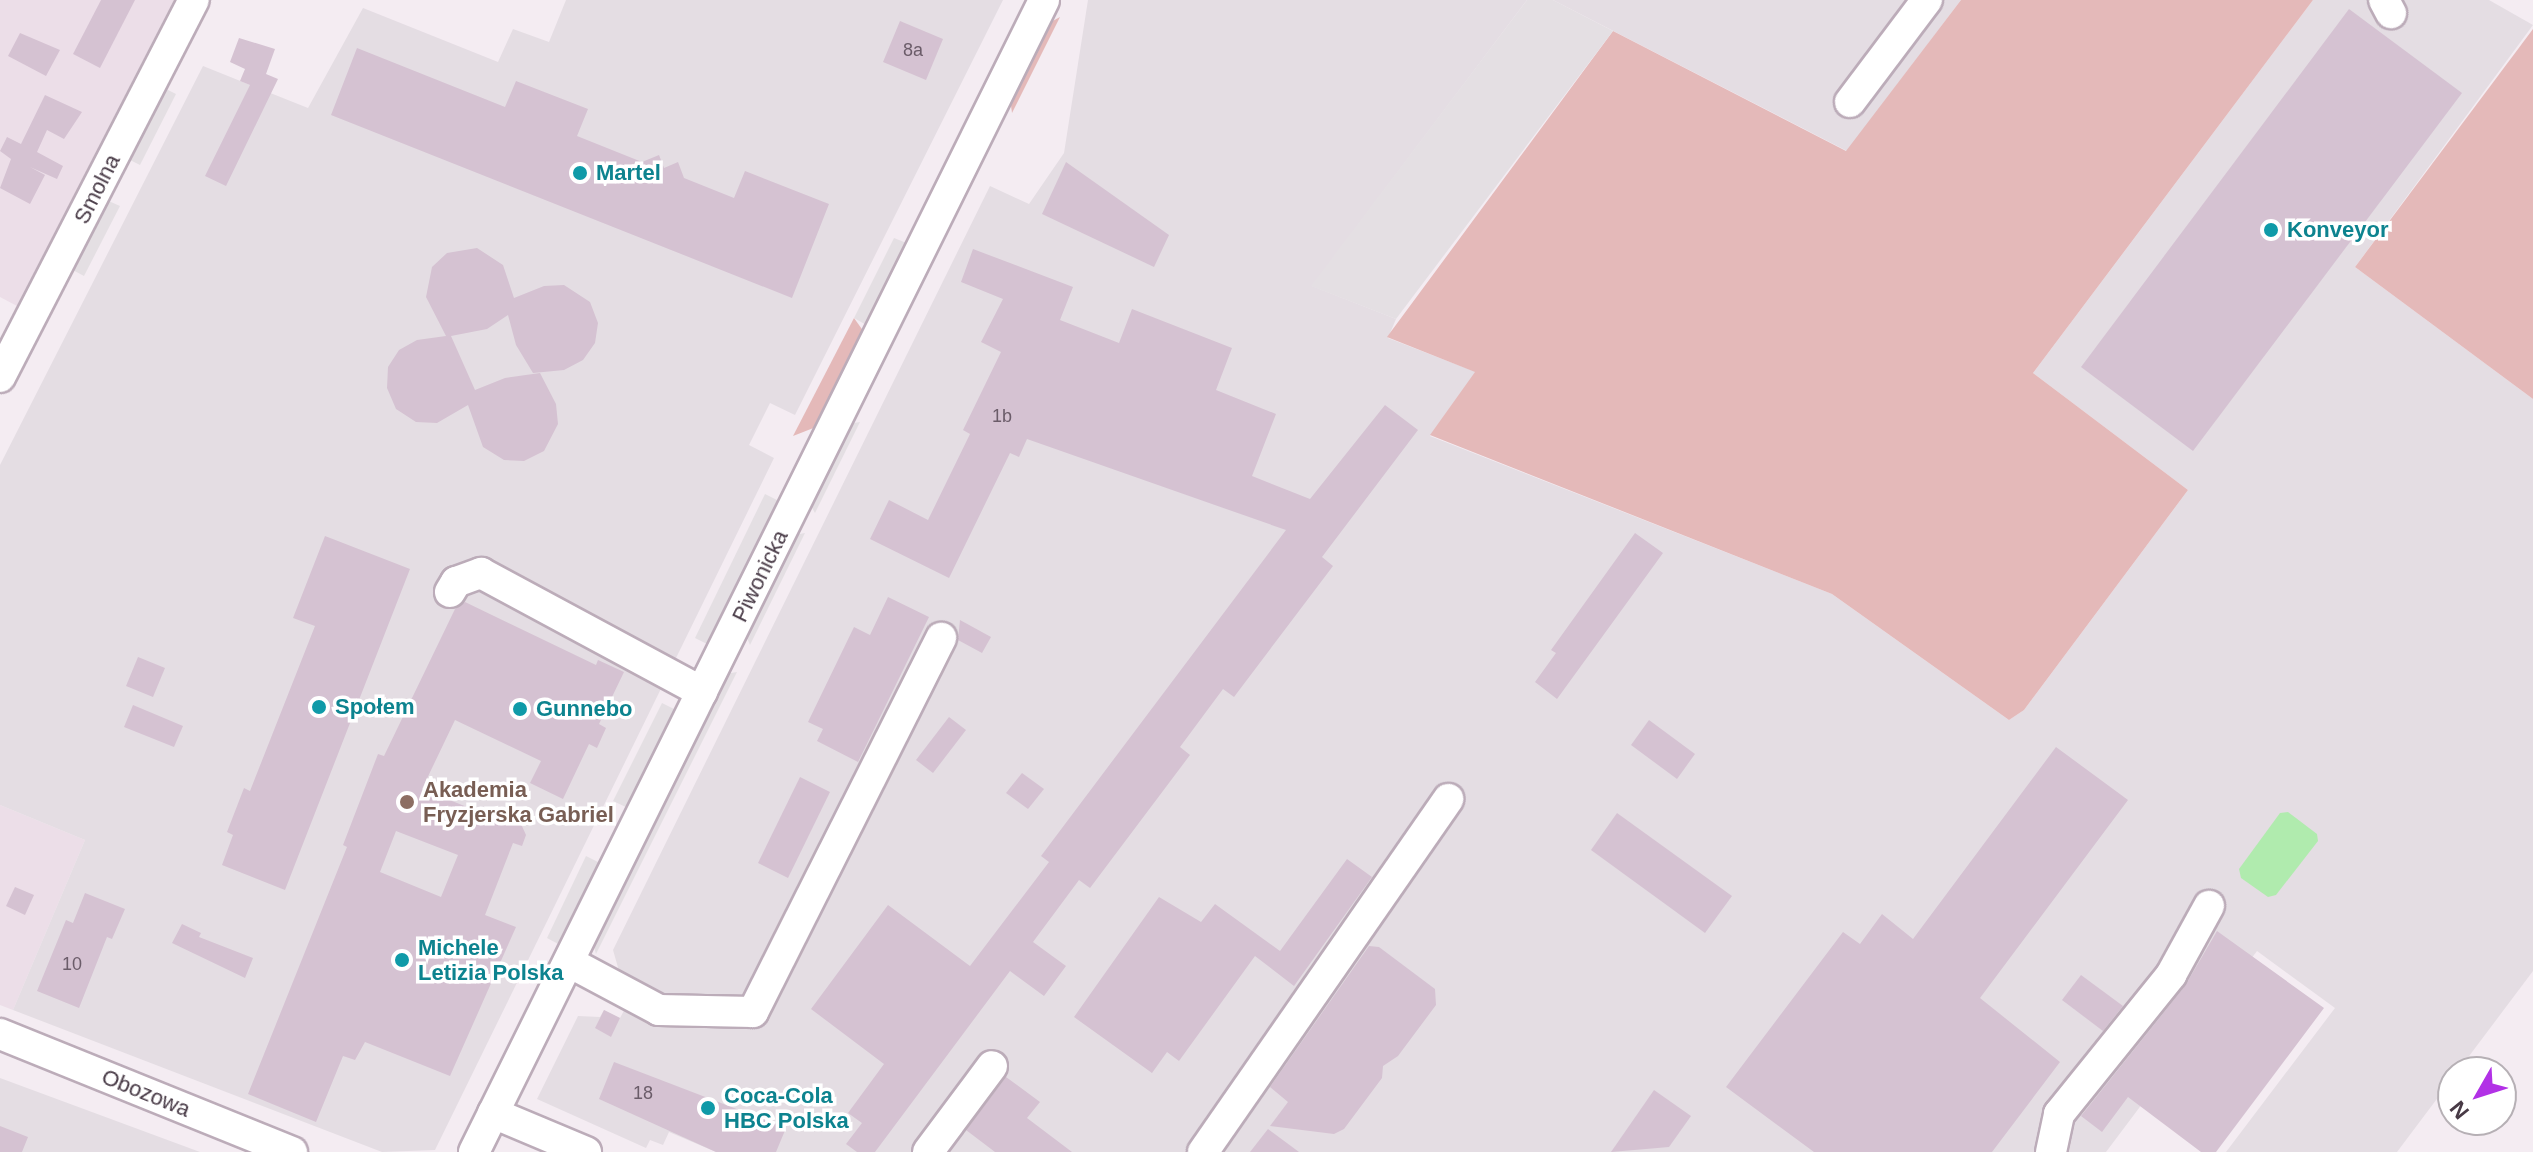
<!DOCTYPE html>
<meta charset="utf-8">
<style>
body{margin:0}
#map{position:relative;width:2533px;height:1152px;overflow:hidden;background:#f4ecf2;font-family:Helvetica,sans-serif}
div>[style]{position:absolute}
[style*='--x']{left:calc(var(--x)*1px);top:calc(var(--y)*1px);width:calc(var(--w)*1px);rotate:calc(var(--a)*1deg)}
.residential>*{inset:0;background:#ecdee8}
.industrial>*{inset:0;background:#e4dde3}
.green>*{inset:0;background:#e4b9b9}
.parking>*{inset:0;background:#e4dfe3}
.water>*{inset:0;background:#b0ebae}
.building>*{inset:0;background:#d5c2d2}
.roads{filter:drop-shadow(2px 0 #bcacb9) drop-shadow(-2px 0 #bcacb9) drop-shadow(0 2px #bcacb9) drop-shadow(0 -2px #bcacb9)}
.minor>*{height:30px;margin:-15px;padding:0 15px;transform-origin:15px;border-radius:15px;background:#fff}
.dots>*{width:22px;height:22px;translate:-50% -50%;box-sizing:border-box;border:4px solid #fff;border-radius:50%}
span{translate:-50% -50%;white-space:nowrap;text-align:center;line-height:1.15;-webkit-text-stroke:7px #fff;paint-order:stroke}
.number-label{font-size:18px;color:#6b5c69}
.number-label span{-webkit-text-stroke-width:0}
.culture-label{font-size:22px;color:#0d838f;font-weight:700}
.left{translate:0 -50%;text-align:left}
.street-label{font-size:22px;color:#483a46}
.education-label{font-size:22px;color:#785e54;font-weight:700}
.north{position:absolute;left:2437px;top:1056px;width:80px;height:80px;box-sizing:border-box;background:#fff;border:2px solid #b6b0b5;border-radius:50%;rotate:231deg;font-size:22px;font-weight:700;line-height:32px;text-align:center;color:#483a46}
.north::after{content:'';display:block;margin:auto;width:28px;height:36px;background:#b231e6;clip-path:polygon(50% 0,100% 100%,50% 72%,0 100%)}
</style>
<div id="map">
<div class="residential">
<div style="clip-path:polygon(0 0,174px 0,17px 306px,0 297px)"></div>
<div style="clip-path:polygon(0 805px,85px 840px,13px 1010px,0 1005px)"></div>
</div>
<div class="industrial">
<div style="clip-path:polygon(566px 0,1003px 0,795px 415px,770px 403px,749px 445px,774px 458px,435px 1150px,382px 1152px,13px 1010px,85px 840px,0 805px,0 465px,203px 66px,308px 108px,363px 8px,498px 62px,513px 29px,549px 42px)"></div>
<div style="clip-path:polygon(1088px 0,1527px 0,1312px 286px,1396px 319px,1388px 338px,1476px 372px,1430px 436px,1832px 594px,2009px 720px,2024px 710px,2188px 490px,2033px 373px,2313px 0,2489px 0,2533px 25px,2355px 267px,2533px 399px,2533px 971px,2397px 1152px,2226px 1152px,2335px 1008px,2257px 951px,2106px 1152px,716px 1152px,669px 1132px,663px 1145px,650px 1140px,646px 1148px,537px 1099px,578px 1016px,600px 1017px,604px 1010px,620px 1018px,638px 985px,619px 971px,613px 950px,990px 186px,1029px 204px,1064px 153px)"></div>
<div style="clip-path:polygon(1553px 0,1961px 0,1847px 151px)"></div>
<div style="clip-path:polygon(0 1078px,200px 1152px,0 1152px)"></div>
</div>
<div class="green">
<div style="clip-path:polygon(1961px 0,2313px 0,2033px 373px,2188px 490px,2024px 710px,2009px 720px,1832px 594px,1430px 435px,1475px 372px,1387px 337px,1613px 31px,1846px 151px)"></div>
<div style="clip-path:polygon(1060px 17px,1012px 113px,1010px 98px,1049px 23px)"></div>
<div style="clip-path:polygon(2533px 29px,2533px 399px,2355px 267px)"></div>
<div style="clip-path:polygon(854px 318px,864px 332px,816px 427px,793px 436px)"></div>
</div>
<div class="parking">
<div style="clip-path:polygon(1527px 0,1553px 0,1613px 31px,1396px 319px,1311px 286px)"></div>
<div style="clip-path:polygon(162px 87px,176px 94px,140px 165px,126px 158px)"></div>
<div style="clip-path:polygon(104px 199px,120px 206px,84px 276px,69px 268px)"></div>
<div style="clip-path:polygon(894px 238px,909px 244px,868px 326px,854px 318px)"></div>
<div style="clip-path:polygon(860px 422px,815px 513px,810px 504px,848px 424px)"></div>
<div style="clip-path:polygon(765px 494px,781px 502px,711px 646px,695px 638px)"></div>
<div style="clip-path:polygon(805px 533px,750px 645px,745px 633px,794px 535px)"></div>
<div style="clip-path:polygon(737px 672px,596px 954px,592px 940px,725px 674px)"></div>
<div style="clip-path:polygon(662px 703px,678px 711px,630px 809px,613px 801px)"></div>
<div style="clip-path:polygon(586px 856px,602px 864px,562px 946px,547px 938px)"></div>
</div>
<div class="water">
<div style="clip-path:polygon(2288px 812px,2317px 834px,2318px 841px,2276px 895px,2268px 897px,2241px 878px,2239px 869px,2280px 813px)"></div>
</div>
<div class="building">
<div style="clip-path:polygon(101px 0,135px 0,100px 68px,73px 54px)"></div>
<div style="clip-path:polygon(2349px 9px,2462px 93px,2193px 451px,2081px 367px)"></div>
<div style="clip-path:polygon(900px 21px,943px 39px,926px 80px,883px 62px)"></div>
<div style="clip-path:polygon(20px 33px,60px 50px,46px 76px,8px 56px)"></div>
<div style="clip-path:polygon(239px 38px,275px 49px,266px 74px,278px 79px,226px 186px,205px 176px,250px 85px,240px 81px,245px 69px,230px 62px)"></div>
<div style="clip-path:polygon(357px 48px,505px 107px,516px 81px,588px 109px,577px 136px,642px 162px,659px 155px,664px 168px,678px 162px,684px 178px,734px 198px,745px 171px,829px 204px,792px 298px,331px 115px)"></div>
<div style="clip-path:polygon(45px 95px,82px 112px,64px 139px,47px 130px,37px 152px,63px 166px,57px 179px,30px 167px,45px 175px,30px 204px,0 188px,11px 159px,0 151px,7px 137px,21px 144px)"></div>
<div style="clip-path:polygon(1066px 162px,1169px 235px,1154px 267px,1042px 214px)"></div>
<div style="clip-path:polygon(477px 248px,503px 265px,514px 298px,544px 286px,564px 285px,590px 302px,598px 323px,595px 343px,583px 360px,564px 370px,533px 373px,516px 345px,508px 315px,487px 329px,451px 336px,475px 390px,505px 378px,540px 373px,556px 404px,558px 424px,544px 451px,524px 461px,504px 460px,483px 447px,468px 405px,437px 423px,416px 422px,396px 409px,387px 388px,388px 367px,399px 350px,417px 340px,446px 336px,426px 297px,432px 267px,447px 253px)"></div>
<div style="clip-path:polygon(973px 249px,1073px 287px,1060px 320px,1119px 343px,1132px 309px,1232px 348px,1216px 390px,1276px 414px,1252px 476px,1310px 499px,1385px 405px,1418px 430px,1322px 557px,1333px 566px,1234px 697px,1223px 689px,1180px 747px,1190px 755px,1090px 888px,1079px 880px,1033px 942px,1066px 966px,1044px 996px,1010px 971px,875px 1152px,857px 1152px,846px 1144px,862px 1123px,848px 1113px,884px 1064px,811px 1009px,888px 905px,970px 966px,1049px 862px,1041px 856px,1286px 530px,1027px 439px,1019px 457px,1010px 453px,949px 578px,870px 539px,889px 500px,928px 520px,970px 434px,963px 430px,1001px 352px,981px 342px,1003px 299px,961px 282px)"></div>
<div style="clip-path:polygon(1635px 533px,1663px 553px,1557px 699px,1535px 682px,1556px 653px,1551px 650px)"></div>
<div style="clip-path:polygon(325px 536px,410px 569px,285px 890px,222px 865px,233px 835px,227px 832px,244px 788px,250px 791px,315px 626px,293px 618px)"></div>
<div style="clip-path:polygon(888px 597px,929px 617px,858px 762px,817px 741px,823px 729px,808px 722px,854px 627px,870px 635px)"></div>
<div style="clip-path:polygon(evenodd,465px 602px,596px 665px,598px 660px,624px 672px,599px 724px,606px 728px,597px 748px,589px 744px,563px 799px,530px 783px,541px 761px,455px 720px,422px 789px,497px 819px,517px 815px,526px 835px,522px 846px,513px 843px,485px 915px,516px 927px,450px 1076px,365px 1042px,355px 1060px,343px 1056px,316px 1122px,248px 1094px,347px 847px,343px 845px,378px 754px,384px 756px,455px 609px,465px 602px,396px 831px,458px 855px,441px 897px,380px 872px,396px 831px)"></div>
<div style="clip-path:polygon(960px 620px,991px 637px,982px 653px,958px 640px)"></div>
<div style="clip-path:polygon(138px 657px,165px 668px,153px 697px,126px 686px)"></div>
<div style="clip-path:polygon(133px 705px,183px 726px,174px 747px,124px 727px)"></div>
<div style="clip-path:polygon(949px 717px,966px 730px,933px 773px,916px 760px)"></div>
<div style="clip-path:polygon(1649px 720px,1695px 754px,1677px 779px,1631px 745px)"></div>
<div style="clip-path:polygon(2056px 747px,2128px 800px,1980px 998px,2060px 1062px,1992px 1152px,1814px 1152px,1726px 1087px,1843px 932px,1860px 944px,1882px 914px,1913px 939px)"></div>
<div style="clip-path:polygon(1022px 773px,1044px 789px,1028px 809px,1006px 793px)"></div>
<div style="clip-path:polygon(800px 777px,830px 792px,788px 878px,758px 863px)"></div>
<div style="clip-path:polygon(1617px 813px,1732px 896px,1705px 933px,1591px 850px)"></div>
<div style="clip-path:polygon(1347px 859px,1372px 877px,1294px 986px,1255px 956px,1179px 1061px,1167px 1052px,1152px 1073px,1074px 1017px,1159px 897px,1201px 922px,1215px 904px,1280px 951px)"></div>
<div style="clip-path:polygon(15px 887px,34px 895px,25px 915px,6px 906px)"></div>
<div style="clip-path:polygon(85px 893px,125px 909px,112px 939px,107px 937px,79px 1008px,37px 991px,66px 920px,73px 923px)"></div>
<div style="clip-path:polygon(182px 924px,201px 933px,199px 937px,253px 958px,245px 978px,172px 943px)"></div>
<div style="clip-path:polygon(2217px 931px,2324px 1008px,2216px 1152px,2201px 1152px,2128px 1097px,2102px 1132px,2081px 1116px,2185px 986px)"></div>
<div style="clip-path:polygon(1369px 946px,1379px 947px,1435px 989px,1436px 1005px,1398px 1056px,1383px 1066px,1382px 1078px,1344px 1129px,1334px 1134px,1270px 1126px,1288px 1102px,1270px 1087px)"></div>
<div style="clip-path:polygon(2081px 975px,2123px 1006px,2103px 1031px,2062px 1000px)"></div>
<div style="clip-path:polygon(604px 1010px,620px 1018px,611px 1037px,595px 1028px)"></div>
<div style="clip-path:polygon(614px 1062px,786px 1128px,776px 1152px,716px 1152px,599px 1099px)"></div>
<div style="clip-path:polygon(1006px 1077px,1040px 1102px,1027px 1118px,1072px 1152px,995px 1152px,966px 1130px)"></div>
<div style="clip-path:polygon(1654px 1090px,1691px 1116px,1669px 1147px,1611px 1152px)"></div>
<div style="clip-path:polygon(0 1126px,28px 1137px,22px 1152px,0 1152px)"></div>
<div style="clip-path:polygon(1268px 1129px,1299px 1152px,1250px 1152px)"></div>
</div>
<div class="roads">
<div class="minor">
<div style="--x:2384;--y:0;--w:15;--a:62"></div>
<div style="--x:1850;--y:102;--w:128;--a:-53"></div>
<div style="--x:0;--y:377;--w:424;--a:-62.8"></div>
<div style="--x:450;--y:592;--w:12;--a:-59"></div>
<div style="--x:456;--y:582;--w:27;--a:-20"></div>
<div style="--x:481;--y:573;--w:251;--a:28.3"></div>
<div style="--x:569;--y:962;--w:102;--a:28.1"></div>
<div style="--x:659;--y:1010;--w:94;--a:1.2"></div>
<div style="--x:753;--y:1012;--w:419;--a:-63.3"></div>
<div style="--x:0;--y:1034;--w:315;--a:22"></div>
<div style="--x:493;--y:1113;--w:101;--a:22.8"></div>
<div style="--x:474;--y:1152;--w:1285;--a:-63.67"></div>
<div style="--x:928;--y:1152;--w:107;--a:-53.3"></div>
<div style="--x:1203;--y:1152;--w:430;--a:-55.2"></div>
<div style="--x:2051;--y:1152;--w:39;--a:-78"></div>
<div style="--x:2059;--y:1114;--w:179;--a:-51.1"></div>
<div style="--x:2171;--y:975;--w:79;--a:-61.2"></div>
</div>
</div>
<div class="dots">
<div style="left:580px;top:173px;background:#0f9aa8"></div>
<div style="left:2271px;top:230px;background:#0f9aa8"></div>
<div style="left:319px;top:707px;background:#0f9aa8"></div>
<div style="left:520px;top:709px;background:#0f9aa8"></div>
<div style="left:407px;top:802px;background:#8d6e63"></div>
<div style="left:402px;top:960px;background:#0f9aa8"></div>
<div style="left:708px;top:1108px;background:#0f9aa8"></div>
</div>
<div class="number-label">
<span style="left:913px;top:50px">8a</span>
<span style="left:1002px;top:416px">1b</span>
<span style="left:72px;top:964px">10</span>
<span style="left:643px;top:1093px">18</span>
</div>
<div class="culture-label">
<span class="left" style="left:596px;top:173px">Martel</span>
<span class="left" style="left:2287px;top:230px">Konveyor</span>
<span class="left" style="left:335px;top:707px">Społem</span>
<span class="left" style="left:536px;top:709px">Gunnebo</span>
<span class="left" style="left:418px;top:960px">Michele<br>Letizia Polska</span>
<span class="left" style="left:724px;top:1108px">Coca-Cola<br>HBC Polska</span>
</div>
<div class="street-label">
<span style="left:97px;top:189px;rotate:-63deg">Smolna</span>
<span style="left:760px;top:576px;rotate:-64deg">Piwonicka</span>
<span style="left:146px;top:1093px;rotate:22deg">Obozowa</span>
</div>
<div class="education-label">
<span class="left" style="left:423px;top:802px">Akademia<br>Fryzjerska Gabriel</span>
</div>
<div class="north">N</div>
</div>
